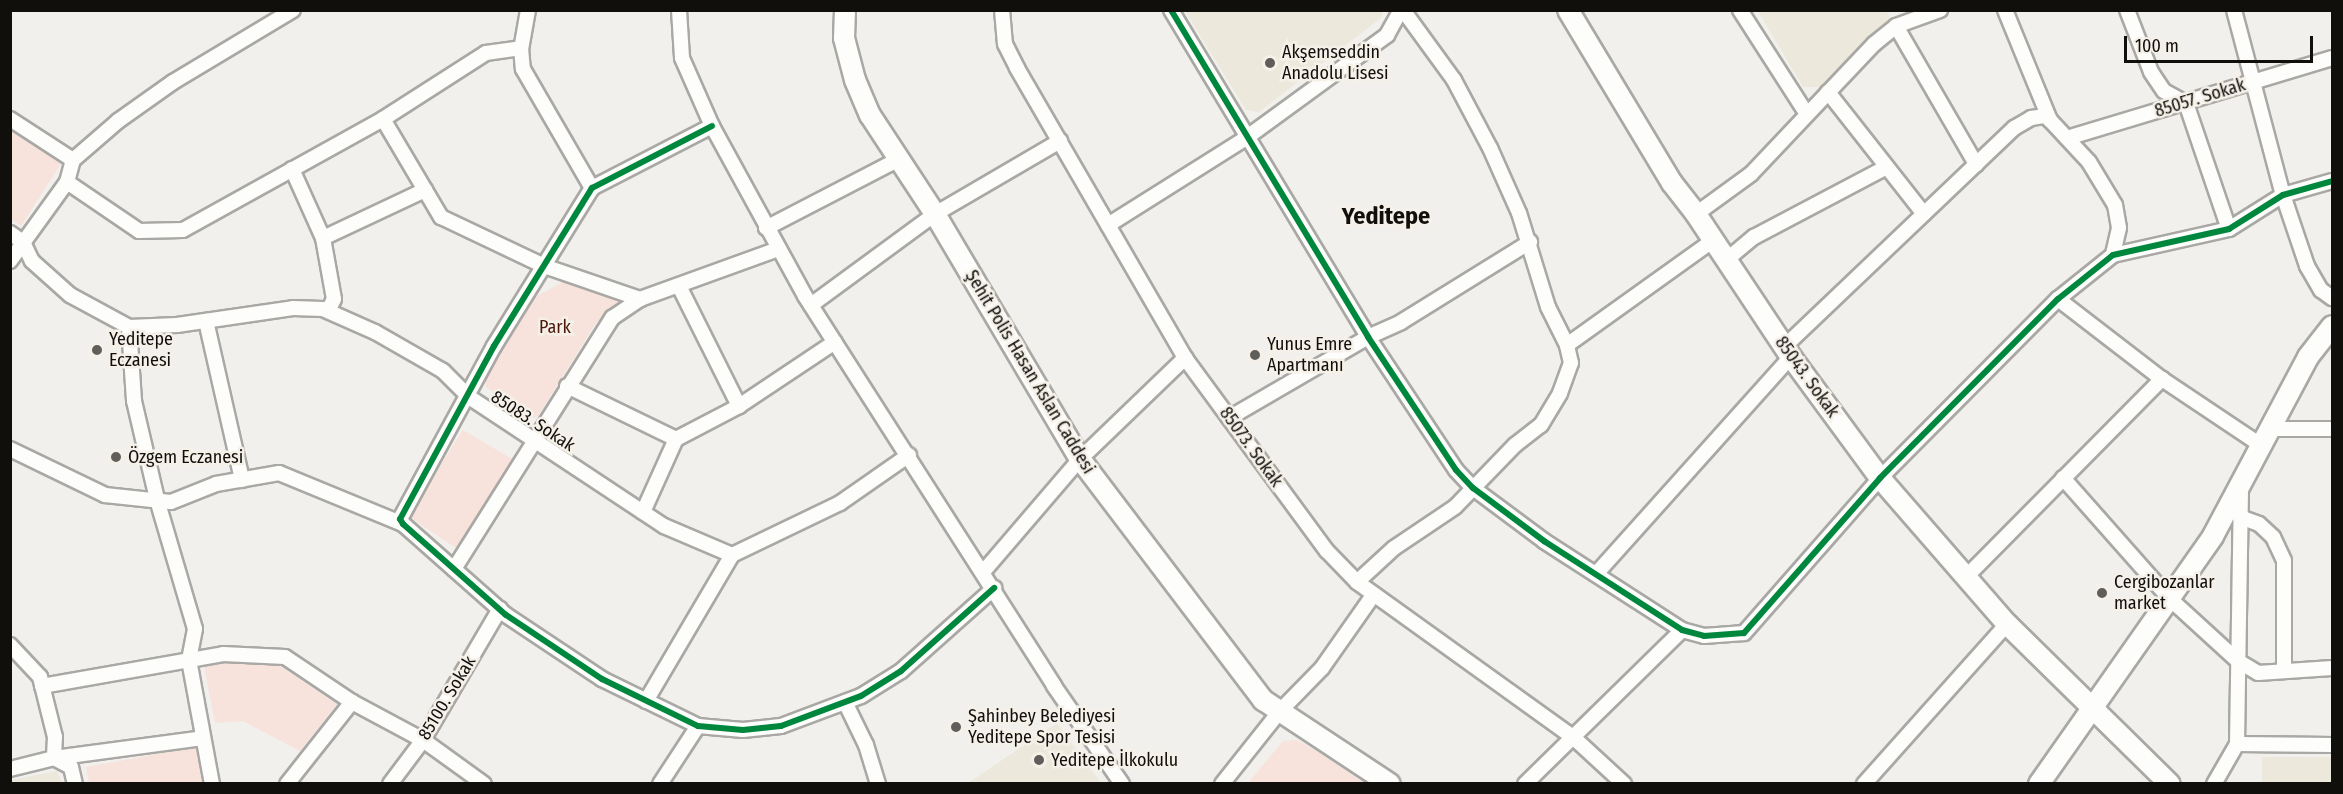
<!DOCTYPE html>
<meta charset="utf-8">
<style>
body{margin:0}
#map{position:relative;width:2343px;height:794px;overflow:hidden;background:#f2f0ec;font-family:"Fira Sans Condensed",sans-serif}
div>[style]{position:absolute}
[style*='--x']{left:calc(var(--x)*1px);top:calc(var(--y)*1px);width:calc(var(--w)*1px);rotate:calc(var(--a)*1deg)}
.built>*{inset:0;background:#ece8dc}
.green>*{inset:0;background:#f7e2dc}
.roads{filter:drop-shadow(2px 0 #a9a8a4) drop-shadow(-2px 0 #a9a8a4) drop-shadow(0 2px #a9a8a4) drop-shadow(0 -2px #a9a8a4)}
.street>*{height:14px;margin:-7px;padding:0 7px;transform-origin:7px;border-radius:7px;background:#fdfdfc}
.secondary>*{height:20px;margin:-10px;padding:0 10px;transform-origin:10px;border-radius:10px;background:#fdfdfc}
.cycleway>*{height:6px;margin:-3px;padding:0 3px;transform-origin:3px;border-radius:3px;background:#00873e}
.dots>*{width:16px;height:16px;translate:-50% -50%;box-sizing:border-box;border:3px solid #f6f1e8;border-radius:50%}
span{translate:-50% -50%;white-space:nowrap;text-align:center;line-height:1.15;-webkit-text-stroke:5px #f6f1e8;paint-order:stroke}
.poi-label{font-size:18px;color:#100f0c}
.left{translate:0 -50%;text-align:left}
.street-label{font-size:18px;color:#100f0c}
.park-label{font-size:18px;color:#4d170b}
.district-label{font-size:24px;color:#100f0c;font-weight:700}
.frame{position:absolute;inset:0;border:12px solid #100f0c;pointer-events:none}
.scale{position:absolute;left:2124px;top:36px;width:189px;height:27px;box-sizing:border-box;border:3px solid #100f0c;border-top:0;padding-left:8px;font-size:18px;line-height:21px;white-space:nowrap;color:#100f0c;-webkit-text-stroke:4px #f6f1e8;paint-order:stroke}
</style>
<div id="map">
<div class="built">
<div style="clip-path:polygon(1185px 11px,1383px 11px,1382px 17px,1259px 112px,1246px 110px)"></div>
<div style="clip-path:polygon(1758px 11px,1887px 11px,1890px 17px,1834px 87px,1803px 87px)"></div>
<div style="clip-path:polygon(1057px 723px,1101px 783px,968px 783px)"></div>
<div style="clip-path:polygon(2262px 757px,2332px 757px,2332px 783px,2262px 783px)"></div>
<div style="clip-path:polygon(57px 771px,62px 783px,11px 783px,11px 780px)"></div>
</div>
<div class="green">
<div style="clip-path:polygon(10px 130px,62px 162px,21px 226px,11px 219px)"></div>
<div style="clip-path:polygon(565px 281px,619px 301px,617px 309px,595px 324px,538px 416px,533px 418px,486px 387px,485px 380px,535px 297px)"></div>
<div style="clip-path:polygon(463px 430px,514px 460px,456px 548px,408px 516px)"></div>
<div style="clip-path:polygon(237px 657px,278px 665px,337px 704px,300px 751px,243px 721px,215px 723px,204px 666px)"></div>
<div style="clip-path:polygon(1297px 740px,1318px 752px,1364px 783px,1248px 783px,1283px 741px)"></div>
<div style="clip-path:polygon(196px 747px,202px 783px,89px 783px,86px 767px)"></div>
</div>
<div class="roads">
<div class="street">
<div style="--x:528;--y:10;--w:39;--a:100"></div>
<div style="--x:521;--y:48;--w:21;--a:85"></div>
<div style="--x:523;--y:69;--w:138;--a:59.9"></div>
<div style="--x:679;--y:10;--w:48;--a:86.4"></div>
<div style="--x:682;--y:58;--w:74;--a:66.2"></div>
<div style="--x:712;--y:126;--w:194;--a:61.3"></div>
<div style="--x:805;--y:296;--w:463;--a:57.4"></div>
<div style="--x:1054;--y:686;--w:119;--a:55.2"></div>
<div style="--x:1002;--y:10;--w:34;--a:85"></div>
<div style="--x:1005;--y:44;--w:27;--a:63"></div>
<div style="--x:1017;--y:68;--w:335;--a:59.9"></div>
<div style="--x:1185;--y:358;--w:240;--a:53.7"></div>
<div style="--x:1327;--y:551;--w:43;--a:45.9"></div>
<div style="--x:1357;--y:582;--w:267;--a:35.7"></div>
<div style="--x:1574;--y:738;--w:68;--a:42.6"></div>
<div style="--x:1171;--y:10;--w:382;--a:58.9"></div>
<div style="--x:1368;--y:337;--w:159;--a:56.5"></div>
<div style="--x:1456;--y:470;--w:25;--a:47"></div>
<div style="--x:1473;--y:488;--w:89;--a:36.7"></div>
<div style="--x:1544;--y:541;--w:164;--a:32.8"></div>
<div style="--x:1682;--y:630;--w:23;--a:15"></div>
<div style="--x:1704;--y:636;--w:40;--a:-4.3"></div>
<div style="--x:1744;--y:633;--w:206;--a:-48.7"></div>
<div style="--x:1880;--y:478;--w:252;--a:-45.2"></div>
<div style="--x:2058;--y:299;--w:70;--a:-38.7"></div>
<div style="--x:2113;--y:255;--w:119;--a:-12.6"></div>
<div style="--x:2229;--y:229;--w:64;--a:-32.2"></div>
<div style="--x:2283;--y:195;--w:51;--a:-15.9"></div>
<div style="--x:1740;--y:10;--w:122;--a:57.3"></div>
<div style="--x:2005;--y:10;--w:119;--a:67.8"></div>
<div style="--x:2127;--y:10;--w:66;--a:68.8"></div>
<div style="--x:2151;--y:72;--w:23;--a:56"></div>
<div style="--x:2164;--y:91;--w:25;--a:29"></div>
<div style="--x:2186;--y:103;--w:133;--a:71.2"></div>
<div style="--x:2234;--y:10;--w:191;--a:75.2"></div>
<div style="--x:2283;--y:195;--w:75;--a:71.3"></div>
<div style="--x:2307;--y:266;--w:28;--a:60"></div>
<div style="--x:2321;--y:290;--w:14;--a:36"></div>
<div style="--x:1896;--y:26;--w:160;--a:59.9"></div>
<div style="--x:1828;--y:92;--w:155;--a:51.8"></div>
<div style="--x:10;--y:119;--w:75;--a:33.1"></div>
<div style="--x:383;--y:119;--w:114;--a:59.4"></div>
<div style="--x:441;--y:217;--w:114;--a:25.4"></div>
<div style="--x:544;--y:266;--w:102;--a:19"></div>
<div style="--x:712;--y:126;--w:135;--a:152.7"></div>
<div style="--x:592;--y:188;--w:186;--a:121.8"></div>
<div style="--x:494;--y:346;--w:197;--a:118.5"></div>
<div style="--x:400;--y:519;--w:6;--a:59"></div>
<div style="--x:403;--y:524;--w:137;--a:41.5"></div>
<div style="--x:506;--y:615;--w:115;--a:33.7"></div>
<div style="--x:602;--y:679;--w:107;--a:26.1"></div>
<div style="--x:698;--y:726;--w:45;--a:5.1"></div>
<div style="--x:743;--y:730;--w:38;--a:-6"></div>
<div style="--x:781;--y:726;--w:85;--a:-20.6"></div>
<div style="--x:861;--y:696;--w:47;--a:-32"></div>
<div style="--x:901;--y:671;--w:125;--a:-41.7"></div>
<div style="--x:2067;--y:138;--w:277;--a:-16.8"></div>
<div style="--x:292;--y:169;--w:76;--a:65.8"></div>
<div style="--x:323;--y:238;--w:62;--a:79.8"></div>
<div style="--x:334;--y:299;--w:13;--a:117"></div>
<div style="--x:67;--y:182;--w:87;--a:34.2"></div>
<div style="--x:139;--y:231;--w:44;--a:-1.3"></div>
<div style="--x:183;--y:230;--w:229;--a:-29"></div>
<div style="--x:383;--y:119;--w:122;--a:-32.7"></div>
<div style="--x:486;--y:53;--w:35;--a:-8"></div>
<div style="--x:1696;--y:214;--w:68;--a:-36"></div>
<div style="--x:1751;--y:174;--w:179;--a:-46.6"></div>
<div style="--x:1874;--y:44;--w:28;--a:-39"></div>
<div style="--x:1896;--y:26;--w:47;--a:-20"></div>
<div style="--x:1108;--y:225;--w:163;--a:-32.2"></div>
<div style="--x:1246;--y:138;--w:175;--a:-36.1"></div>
<div style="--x:1387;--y:35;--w:29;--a:-61"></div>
<div style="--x:766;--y:228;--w:150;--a:-27.4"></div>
<div style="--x:10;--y:233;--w:16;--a:35"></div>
<div style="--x:23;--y:242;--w:21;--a:65"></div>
<div style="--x:32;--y:261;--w:51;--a:41.8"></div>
<div style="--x:70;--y:295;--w:67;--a:28.5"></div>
<div style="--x:129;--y:327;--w:48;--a:-2.4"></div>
<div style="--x:177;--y:325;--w:117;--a:-8.3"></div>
<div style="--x:293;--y:308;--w:30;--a:2"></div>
<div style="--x:323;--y:309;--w:57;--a:23.9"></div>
<div style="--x:375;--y:332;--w:78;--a:29.8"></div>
<div style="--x:443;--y:371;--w:37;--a:45"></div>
<div style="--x:469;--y:397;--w:234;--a:33.5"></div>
<div style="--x:664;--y:526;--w:74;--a:23.1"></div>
<div style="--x:732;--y:555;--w:120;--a:-25.7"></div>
<div style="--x:840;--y:503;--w:84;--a:-34.8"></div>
<div style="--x:323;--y:238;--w:113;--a:-25.2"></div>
<div style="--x:10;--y:261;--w:97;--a:-54.2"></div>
<div style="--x:67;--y:182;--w:23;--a:-75"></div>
<div style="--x:73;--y:160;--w:60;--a:-40.9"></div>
<div style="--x:118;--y:121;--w:67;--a:-35.3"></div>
<div style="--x:173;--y:82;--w:140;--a:-31"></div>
<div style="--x:1725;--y:261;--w:38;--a:-40"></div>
<div style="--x:1754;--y:237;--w:150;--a:-27.8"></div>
<div style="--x:680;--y:288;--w:132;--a:63.4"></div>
<div style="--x:2058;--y:299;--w:131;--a:37.6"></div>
<div style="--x:2162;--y:379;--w:120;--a:33.8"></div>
<div style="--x:811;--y:305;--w:154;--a:-36.3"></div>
<div style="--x:935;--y:214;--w:145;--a:-30.3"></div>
<div style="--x:206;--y:321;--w:163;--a:77.2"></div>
<div style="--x:129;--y:327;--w:74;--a:86.1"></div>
<div style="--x:134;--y:401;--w:105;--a:76.8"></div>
<div style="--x:158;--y:503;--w:131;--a:73.6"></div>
<div style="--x:195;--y:629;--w:32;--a:101"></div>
<div style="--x:189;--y:660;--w:126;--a:79.5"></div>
<div style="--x:1567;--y:345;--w:178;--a:-35.6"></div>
<div style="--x:1784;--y:347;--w:318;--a:-43.6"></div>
<div style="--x:2014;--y:128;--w:20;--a:-30"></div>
<div style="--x:2031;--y:118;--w:15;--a:-8"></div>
<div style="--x:2046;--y:116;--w:6;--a:45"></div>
<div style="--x:2050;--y:120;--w:57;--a:47.1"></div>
<div style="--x:2089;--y:162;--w:50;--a:58.8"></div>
<div style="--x:2115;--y:205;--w:23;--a:80"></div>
<div style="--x:2119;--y:228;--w:28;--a:103"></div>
<div style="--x:567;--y:386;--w:121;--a:25.9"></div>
<div style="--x:676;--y:439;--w:71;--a:-27.6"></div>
<div style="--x:739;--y:406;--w:115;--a:-33.7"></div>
<div style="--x:1229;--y:418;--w:161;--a:-30.2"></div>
<div style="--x:1368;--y:337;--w:36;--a:-24"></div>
<div style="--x:1401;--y:322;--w:152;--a:-31.8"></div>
<div style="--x:2271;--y:429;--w:61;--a:0"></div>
<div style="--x:10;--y:449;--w:106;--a:25.8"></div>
<div style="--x:105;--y:495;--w:66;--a:6.1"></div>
<div style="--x:171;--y:502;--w:48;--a:-21.8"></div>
<div style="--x:216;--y:484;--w:64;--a:-9.9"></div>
<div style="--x:279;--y:473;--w:134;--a:22.4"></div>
<div style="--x:2063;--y:478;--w:160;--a:48.5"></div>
<div style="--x:2169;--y:598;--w:93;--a:42.4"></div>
<div style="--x:2238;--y:661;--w:23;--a:31"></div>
<div style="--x:2258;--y:673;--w:74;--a:-3.9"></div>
<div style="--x:643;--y:512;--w:80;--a:-65.7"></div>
<div style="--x:2240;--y:517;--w:20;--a:20"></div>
<div style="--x:2259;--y:524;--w:19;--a:43"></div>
<div style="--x:2273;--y:537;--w:26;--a:65"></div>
<div style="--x:2284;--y:561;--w:110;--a:90"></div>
<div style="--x:454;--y:569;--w:297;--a:-57.8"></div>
<div style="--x:612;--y:318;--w:34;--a:-34"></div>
<div style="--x:640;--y:299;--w:147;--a:-19.9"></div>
<div style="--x:984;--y:571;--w:148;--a:-49.4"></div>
<div style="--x:1080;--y:459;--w:146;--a:-43.9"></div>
<div style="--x:1596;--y:574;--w:292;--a:-48.1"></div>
<div style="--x:1966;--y:577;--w:279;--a:-45.3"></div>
<div style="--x:1357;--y:582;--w:50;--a:-42.6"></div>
<div style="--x:1394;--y:548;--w:73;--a:-33.9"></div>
<div style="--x:1455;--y:507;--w:86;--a:-45.9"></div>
<div style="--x:1515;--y:445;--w:33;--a:-38"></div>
<div style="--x:1541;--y:425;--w:37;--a:-59"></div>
<div style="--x:1560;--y:393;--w:32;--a:-70"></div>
<div style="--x:1571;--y:363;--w:18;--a:-103"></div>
<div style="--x:1567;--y:345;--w:42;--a:-116.6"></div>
<div style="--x:1548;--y:307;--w:98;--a:-107.1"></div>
<div style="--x:1519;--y:213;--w:71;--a:-114"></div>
<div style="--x:1490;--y:148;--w:77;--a:-117.9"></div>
<div style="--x:1454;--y:80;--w:87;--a:-126.1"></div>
<div style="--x:10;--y:645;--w:44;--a:46.8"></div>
<div style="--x:40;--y:677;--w:62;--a:76"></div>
<div style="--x:55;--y:737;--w:21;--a:93"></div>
<div style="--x:54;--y:758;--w:150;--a:-7.6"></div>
<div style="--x:42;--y:686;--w:184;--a:-10"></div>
<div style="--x:223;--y:654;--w:62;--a:2.8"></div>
<div style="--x:285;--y:657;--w:81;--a:33.9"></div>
<div style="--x:352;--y:702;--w:81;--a:28.2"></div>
<div style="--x:423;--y:740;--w:75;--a:35.8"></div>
<div style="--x:646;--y:701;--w:169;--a:-59.5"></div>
<div style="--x:845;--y:702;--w:48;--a:64"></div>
<div style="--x:866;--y:745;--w:41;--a:72.9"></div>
<div style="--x:2237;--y:744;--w:95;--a:0.6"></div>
<div style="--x:10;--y:769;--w:45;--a:-14"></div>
<div style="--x:54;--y:758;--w:19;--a:28"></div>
<div style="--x:71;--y:767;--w:17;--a:77"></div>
<div style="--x:287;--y:784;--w:105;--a:-51.6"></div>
<div style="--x:390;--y:784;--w:55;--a:-53.1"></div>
<div style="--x:423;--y:740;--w:152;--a:-59.6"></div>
<div style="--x:660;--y:784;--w:69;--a:-56.8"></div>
<div style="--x:1222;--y:784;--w:93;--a:-51.5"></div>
<div style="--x:1280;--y:711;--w:60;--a:-45.7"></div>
<div style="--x:1322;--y:668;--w:90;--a:-54.9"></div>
<div style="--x:1525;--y:784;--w:220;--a:-44.4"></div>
<div style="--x:1864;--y:784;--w:215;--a:-48.2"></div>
<div style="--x:2214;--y:784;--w:46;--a:-60.1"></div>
<div style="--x:2237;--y:744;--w:258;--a:-89.1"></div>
</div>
<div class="secondary">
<div style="--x:845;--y:10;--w:28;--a:92"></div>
<div style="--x:844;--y:38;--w:43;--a:75.3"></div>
<div style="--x:855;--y:80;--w:38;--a:67"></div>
<div style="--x:870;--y:115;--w:118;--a:56.7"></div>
<div style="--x:935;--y:214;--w:285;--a:59.4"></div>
<div style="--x:1080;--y:459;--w:303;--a:52.8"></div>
<div style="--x:1263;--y:700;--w:152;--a:33.5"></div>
<div style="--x:1568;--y:10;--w:202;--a:59"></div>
<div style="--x:1672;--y:183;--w:39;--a:52"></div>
<div style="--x:1696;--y:214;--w:172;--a:56.4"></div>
<div style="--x:1791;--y:357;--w:150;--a:53.7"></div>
<div style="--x:1880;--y:478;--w:194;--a:49"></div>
<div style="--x:2007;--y:624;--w:228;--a:44.5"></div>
<div style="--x:2039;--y:784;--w:303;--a:-54.9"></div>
<div style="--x:2213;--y:536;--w:203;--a:-62"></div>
<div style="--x:2308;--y:357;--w:39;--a:-52"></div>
</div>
</div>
<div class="cycleway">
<div style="--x:1171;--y:10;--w:382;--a:58.9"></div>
<div style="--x:1368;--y:337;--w:159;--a:56.5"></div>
<div style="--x:1456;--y:470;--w:25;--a:47"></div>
<div style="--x:1473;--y:488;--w:89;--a:36.7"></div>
<div style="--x:1544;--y:541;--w:164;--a:32.8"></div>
<div style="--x:1682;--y:630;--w:23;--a:15"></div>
<div style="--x:1704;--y:636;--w:40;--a:-4.3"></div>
<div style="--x:1744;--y:633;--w:206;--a:-48.7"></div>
<div style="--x:1880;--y:478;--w:252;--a:-45.2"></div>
<div style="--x:2058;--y:299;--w:70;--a:-38.7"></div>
<div style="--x:2113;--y:255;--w:119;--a:-12.6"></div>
<div style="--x:2229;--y:229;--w:64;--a:-32.2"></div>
<div style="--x:2283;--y:195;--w:51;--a:-15.9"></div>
<div style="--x:712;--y:126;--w:135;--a:152.7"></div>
<div style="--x:592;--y:188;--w:186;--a:121.8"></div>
<div style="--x:494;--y:346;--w:197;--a:118.5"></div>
<div style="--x:400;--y:519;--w:6;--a:59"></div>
<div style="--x:403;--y:524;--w:137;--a:41.5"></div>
<div style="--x:506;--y:615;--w:115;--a:33.7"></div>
<div style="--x:602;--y:679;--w:107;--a:26.1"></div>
<div style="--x:698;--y:726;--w:45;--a:5.1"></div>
<div style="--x:743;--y:730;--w:38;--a:-6"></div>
<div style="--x:781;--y:726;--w:85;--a:-20.6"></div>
<div style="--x:861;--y:696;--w:47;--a:-32"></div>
<div style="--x:901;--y:671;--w:125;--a:-41.7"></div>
</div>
<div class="dots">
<div style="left:1270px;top:63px;background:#5f5e5a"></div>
<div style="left:97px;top:350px;background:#5f5e5a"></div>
<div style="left:1255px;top:355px;background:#5f5e5a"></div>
<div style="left:116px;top:457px;background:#5f5e5a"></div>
<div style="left:2102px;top:593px;background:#5f5e5a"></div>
<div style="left:956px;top:727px;background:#5f5e5a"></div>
<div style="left:1039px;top:760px;background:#5f5e5a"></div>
</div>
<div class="poi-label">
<span class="left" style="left:1282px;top:63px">Akşemseddin<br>Anadolu Lisesi</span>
<span class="left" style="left:109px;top:350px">Yeditepe<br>Eczanesi</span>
<span class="left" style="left:1267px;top:355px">Yunus Emre<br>Apartmanı</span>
<span class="left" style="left:128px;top:457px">Özgem Eczanesi</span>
<span class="left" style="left:2114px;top:593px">Cergibozanlar<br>market</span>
<span class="left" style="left:968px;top:727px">Şahinbey Belediyesi<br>Yeditepe Spor Tesisi</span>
<span class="left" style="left:1051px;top:760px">Yeditepe İlkokulu</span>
</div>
<div class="street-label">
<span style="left:2200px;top:98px;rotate:-17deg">85057. Sokak</span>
<span style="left:1030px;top:372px;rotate:59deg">Şehit Polis Hasan Aslan Caddesi</span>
<span style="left:1807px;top:377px;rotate:54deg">85043. Sokak</span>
<span style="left:533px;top:421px;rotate:33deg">85083. Sokak</span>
<span style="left:1251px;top:447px;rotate:54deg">85073. Sokak</span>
<span style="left:447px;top:698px;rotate:-59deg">85100. Sokak</span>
</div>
<div class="park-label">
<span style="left:555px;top:327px">Park</span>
</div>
<div class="district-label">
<span style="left:1386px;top:217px">Yeditepe</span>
</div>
<div class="frame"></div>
<div class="scale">100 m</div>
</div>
